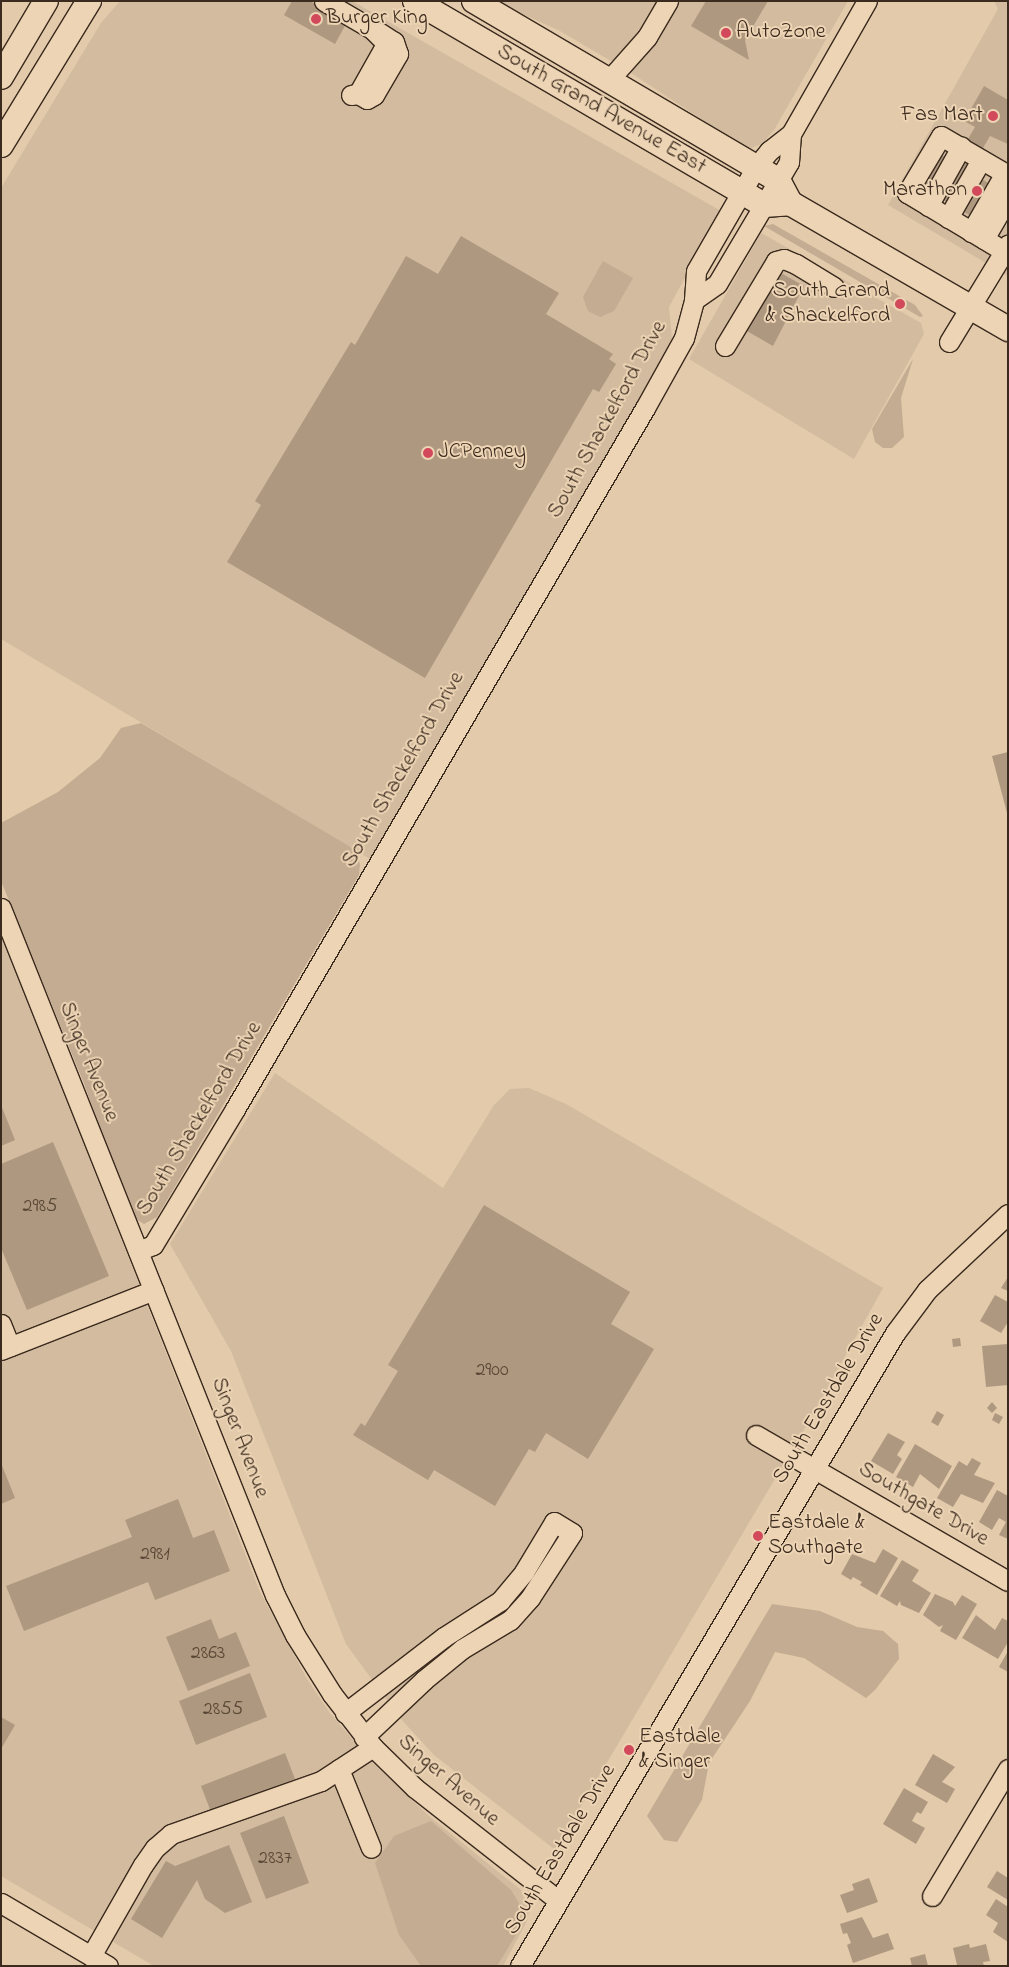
<!DOCTYPE html>
<style>
body{margin:0}
#map{position:relative;width:1009px;height:1967px;overflow:hidden;background:#e2caab;font-family:"Indie Flower",sans-serif}
div>[style]{position:absolute}
[style*='--x']{left:calc(var(--x)*1px);top:calc(var(--y)*1px);width:calc(var(--w)*1px);rotate:calc(var(--a)*1deg)}
.built>*{inset:0;background:#d2bb9e}
.green>*{inset:0;background:#c3ac91}
.building>*{inset:0;background:#ae987f}
.roads{filter:drop-shadow(1px 0 #3b2a1e) drop-shadow(-1px 0 #3b2a1e) drop-shadow(0 1px #3b2a1e) drop-shadow(0 -1px #3b2a1e)}
.minor>*{height:19px;margin:-9.5px;padding:0 9.5px;transform-origin:9.5px;border-radius:9.5px;background:#ecd4b4}
.major>*{height:24px;margin:-12px;padding:0 12px;transform-origin:12px;border-radius:12px;background:#ecd4b4}
.dots>*{width:14px;height:14px;translate:-50% -50%;box-sizing:border-box;border:2px solid #ecd4b4;border-radius:50%}
span{translate:-50% -50%;white-space:nowrap;text-align:center;line-height:1.15;-webkit-text-stroke:4px #ecd4b4;paint-order:stroke}
.number-label{font-size:20px;color:#584636}
.number-label span{-webkit-text-stroke-width:0}
.poi-label{font-size:22px;color:#3b2a1e}
.left{translate:0 -50%;text-align:left}
.right{translate:-100% -50%;text-align:right}
.street-label{font-size:22px;color:#3b2a1e}
.frame{position:absolute;inset:0;border:2px solid #3b2a1e;pointer-events:none}
</style>
<div id="map">
<div class="built">
<div style="clip-path:polygon(120px 1px,352px 1px,721px 211px,669px 307px,672px 339px,652px 378px,372px 860px,1px 639px,1px 188px,101px 23px)"></div>
<div style="clip-path:polygon(494px 1px,848px 1px,774px 130px,762px 144px,751px 148px,739px 144px,628px 71px,560px 31px)"></div>
<div style="clip-path:polygon(994px 1px,1008px 1px,1008px 276px,888px 205px,998px 9px)"></div>
<div style="clip-path:polygon(761px 233px,921px 323px,924px 334px,854px 459px,689px 359px)"></div>
<div style="clip-path:polygon(1px 933px,260px 1592px,307px 1679px,330px 1713px,373px 1763px,430px 1817px,521px 1890px,529px 1911px,527px 1921px,503px 1966px,154px 1966px,1px 1876px)"></div>
<div style="clip-path:polygon(275px 1073px,443px 1188px,494px 1105px,510px 1089px,529px 1088px,566px 1104px,883px 1288px,808px 1423px,570px 1825px,559px 1853px,434px 1755px,400px 1718px,346px 1644px,231px 1351px,170px 1244px)"></div>
</div>
<div class="green">
<div style="clip-path:polygon(773px 224px,915px 305px,923px 316px,920px 317px,764px 226px)"></div>
<div style="clip-path:polygon(603px 261px,633px 278px,614px 311px,600px 317px,588px 311px,583px 297px)"></div>
<div style="clip-path:polygon(913px 359px,901px 398px,904px 437px,892px 448px,883px 448px,875px 442px,872px 429px)"></div>
<div style="clip-path:polygon(141px 723px,349px 846px,357px 852px,360px 865px,359px 875px,157px 1217px,144px 1224px,133px 1217px,128px 1206px,83px 1081px,1px 881px,1px 823px,58px 792px,100px 758px,121px 728px)"></div>
<div style="clip-path:polygon(772px 1604px,820px 1611px,857px 1627px,883px 1631px,898px 1644px,899px 1659px,875px 1690px,866px 1698px,804px 1658px,775px 1652px,750px 1701px,709px 1763px,702px 1800px,677px 1842px,664px 1840px,647px 1816px)"></div>
<div style="clip-path:polygon(431px 1821px,511px 1890px,520px 1905px,519px 1930px,497px 1966px,421px 1966px,399px 1935px,375px 1863px,394px 1836px)"></div>
</div>
<div class="building">
<div style="clip-path:polygon(292px 1px,310px 1px,347px 22px,335px 44px,284px 15px)"></div>
<div style="clip-path:polygon(706px 1px,768px 1px,745px 40px,749px 60px,691px 26px)"></div>
<div style="clip-path:polygon(984px 86px,1008px 100px,1008px 144px,990px 136px,972px 167px,973px 174px,990px 184px,971px 216px,915px 184px,935px 151px,950px 160px,957px 158px,975px 127px,964px 121px)"></div>
<div style="clip-path:polygon(461px 236px,559px 293px,546px 314px,613px 354px,609px 359px,616px 364px,599px 392px,593px 389px,425px 678px,227px 562px,261px 505px,255px 501px,351px 342px,355px 345px,406px 256px,438px 274px)"></div>
<div style="clip-path:polygon(779px 272px,804px 286px,773px 346px,745px 330px)"></div>
<div style="clip-path:polygon(1008px 752px,1008px 813px,1007px 813px,992px 756px)"></div>
<div style="clip-path:polygon(1px 1105px,15px 1140px,1px 1146px)"></div>
<div style="clip-path:polygon(53px 1142px,109px 1276px,27px 1310px,1px 1248px,1px 1164px)"></div>
<div style="clip-path:polygon(484px 1205px,630px 1292px,611px 1324px,654px 1349px,588px 1459px,546px 1433px,535px 1452px,529px 1449px,495px 1506px,434px 1470px,428px 1480px,353px 1435px,361px 1423px,365px 1426px,398px 1371px,388px 1365px)"></div>
<div style="clip-path:polygon(1008px 1277px,1008px 1291px,1001px 1288px)"></div>
<div style="clip-path:polygon(995px 1295px,1008px 1302px,1008px 1322px,1001px 1333px,980px 1321px)"></div>
<div style="clip-path:polygon(960px 1338px,961px 1346px,953px 1347px,952px 1339px)"></div>
<div style="clip-path:polygon(1008px 1344px,1008px 1385px,986px 1387px,982px 1346px)"></div>
<div style="clip-path:polygon(992px 1402px,997px 1408px,992px 1413px,987px 1408px)"></div>
<div style="clip-path:polygon(937px 1411px,944px 1415px,938px 1426px,931px 1422px)"></div>
<div style="clip-path:polygon(995px 1413px,1003px 1417px,999px 1424px,992px 1420px)"></div>
<div style="clip-path:polygon(888px 1433px,905px 1442px,897px 1455px,902px 1459px,893px 1474px,871px 1461px)"></div>
<div style="clip-path:polygon(915px 1444px,952px 1466px,939px 1489px,920px 1474px,913px 1487px,896px 1477px)"></div>
<div style="clip-path:polygon(972px 1458px,981px 1463px,974px 1475px,995px 1483px,983px 1503px,961px 1494px,953px 1507px,937px 1498px,959px 1461px,967px 1466px)"></div>
<div style="clip-path:polygon(1px 1463px,15px 1498px,1px 1504px)"></div>
<div style="clip-path:polygon(997px 1490px,1008px 1496px,1008px 1539px,999px 1535px,1006px 1522px,999px 1518px,992px 1530px,979px 1522px)"></div>
<div style="clip-path:polygon(178px 1499px,193px 1538px,214px 1530px,230px 1571px,155px 1600px,148px 1582px,24px 1631px,6px 1586px,132px 1537px,125px 1520px)"></div>
<div style="clip-path:polygon(883px 1549px,898px 1558px,877px 1595px,860px 1585px,862px 1582px,853px 1577px,851px 1580px,841px 1574px,852px 1554px,875px 1563px)"></div>
<div style="clip-path:polygon(902px 1560px,919px 1570px,912px 1581px,931px 1593px,919px 1613px,901px 1605px,900px 1601px,897px 1606px,880px 1596px)"></div>
<div style="clip-path:polygon(935px 1594px,953px 1602px,955px 1606px,962px 1595px,977px 1604px,956px 1640px,940px 1631px,943px 1625px,939px 1627px,923px 1615px)"></div>
<div style="clip-path:polygon(976px 1615px,995px 1630px,1002px 1618px,1008px 1621px,1008px 1642px,998px 1659px,962px 1638px)"></div>
<div style="clip-path:polygon(211px 1619px,219px 1639px,236px 1632px,250px 1666px,188px 1691px,166px 1637px)"></div>
<div style="clip-path:polygon(1008px 1651px,1008px 1672px,999px 1667px)"></div>
<div style="clip-path:polygon(250px 1673px,267px 1717px,196px 1745px,179px 1701px)"></div>
<div style="clip-path:polygon(1px 1717px,15px 1725px,1px 1749px)"></div>
<div style="clip-path:polygon(285px 1753px,295px 1779px,211px 1812px,201px 1786px)"></div>
<div style="clip-path:polygon(933px 1754px,955px 1767px,942px 1782px,955px 1789px,947px 1803px,915px 1785px)"></div>
<div style="clip-path:polygon(904px 1788px,928px 1802px,921px 1814px,917px 1812px,912px 1821px,925px 1828px,916px 1844px,883px 1824px)"></div>
<div style="clip-path:polygon(284px 1816px,309px 1883px,266px 1899px,240px 1833px)"></div>
<div style="clip-path:polygon(229px 1845px,252px 1902px,225px 1913px,205px 1899px,197px 1880px,162px 1938px,131px 1919px,166px 1861px,175px 1866px)"></div>
<div style="clip-path:polygon(997px 1871px,1008px 1878px,1008px 1900px,987px 1887px)"></div>
<div style="clip-path:polygon(869px 1878px,878px 1902px,847px 1913px,840px 1895px,854px 1890px,852px 1884px)"></div>
<div style="clip-path:polygon(996px 1899px,1008px 1907px,1008px 1942px,993px 1932px,998px 1923px,986px 1915px)"></div>
<div style="clip-path:polygon(862px 1917px,873px 1938px,888px 1933px,894px 1949px,853px 1963px,847px 1945px,851px 1943px,847px 1933px,843px 1934px,840px 1924px)"></div>
<div style="clip-path:polygon(969px 1944px,970px 1948px,986px 1944px,990px 1961px,983px 1962px,984px 1966px,957px 1965px,953px 1948px)"></div>
<div style="clip-path:polygon(925px 1954px,928px 1966px,912px 1966px,910px 1958px)"></div>
</div>
<div class="roads">
<div class="minor">
<div style="--x:324;--y:1;--w:56;--a:30.3"></div>
<div style="--x:372;--y:29;--w:17;--a:45"></div>
<div style="--x:384;--y:41;--w:5;--a:79"></div>
<div style="--x:385;--y:46;--w:55;--a:119.4"></div>
<div style="--x:358;--y:94;--w:7;--a:172"></div>
<div style="--x:608;--y:81;--w:59;--a:-48.4"></div>
<div style="--x:647;--y:37;--w:42;--a:-59.7"></div>
<div style="--x:358;--y:94;--w:10;--a:29"></div>
<div style="--x:367;--y:99;--w:8;--a:-30"></div>
<div style="--x:374;--y:95;--w:48;--a:-59.7"></div>
<div style="--x:398;--y:54;--w:13;--a:-108"></div>
<div style="--x:394;--y:42;--w:17;--a:-147"></div>
<div style="--x:928;--y:206;--w:68;--a:-60.8"></div>
<div style="--x:948;--y:218;--w:67;--a:-60.4"></div>
<div style="--x:971;--y:232;--w:68;--a:-60"></div>
<div style="--x:984;--y:239;--w:48;--a:-59.7"></div>
<div style="--x:1004;--y:251;--w:113;--a:-149.1"></div>
<div style="--x:907;--y:193;--w:66;--a:-59.2"></div>
<div style="--x:941;--y:136;--w:78;--a:30.2"></div>
<div style="--x:694;--y:300;--w:28;--a:-35"></div>
<div style="--x:717;--y:284;--w:92;--a:-59.3"></div>
<div style="--x:764;--y:205;--w:50;--a:-59.8"></div>
<div style="--x:789;--y:162;--w:28;--a:-86"></div>
<div style="--x:949;--y:342;--w:114;--a:-58.7"></div>
<div style="--x:725;--y:346;--w:99;--a:-59"></div>
<div style="--x:776;--y:261;--w:8;--a:-14"></div>
<div style="--x:784;--y:259;--w:13;--a:23"></div>
<div style="--x:796;--y:264;--w:44;--a:31.2"></div>
<div style="--x:1;--y:908;--w:740;--a:68.26"></div>
<div style="--x:275;--y:1595;--w:45;--a:63.4"></div>
<div style="--x:295;--y:1635;--w:70;--a:57.9"></div>
<div style="--x:332;--y:1694;--w:67;--a:52.3"></div>
<div style="--x:373;--y:1747;--w:59;--a:44.3"></div>
<div style="--x:415;--y:1788;--w:182;--a:38.1"></div>
<div style="--x:138;--y:1251;--w:16;--a:-22"></div>
<div style="--x:153;--y:1245;--w:159;--a:-58.9"></div>
<div style="--x:235;--y:1109;--w:812;--a:-59.68"></div>
<div style="--x:645;--y:408;--w:80;--a:-60.9"></div>
<div style="--x:684;--y:338;--w:39;--a:-75"></div>
<div style="--x:694;--y:300;--w:29;--a:-86"></div>
<div style="--x:696;--y:271;--w:120;--a:-60"></div>
<div style="--x:756;--y:167;--w:21;--a:-51"></div>
<div style="--x:769;--y:151;--w:28;--a:-38"></div>
<div style="--x:791;--y:134;--w:153;--a:-60.3"></div>
<div style="--x:1;--y:1324;--w:24;--a:68"></div>
<div style="--x:1;--y:1350;--w:164;--a:-21.4"></div>
<div style="--x:756;--y:1435;--w:291;--a:30.1"></div>
<div style="--x:345;--y:1713;--w:125;--a:-37.5"></div>
<div style="--x:444;--y:1637;--w:67;--a:-32.7"></div>
<div style="--x:500;--y:1601;--w:38;--a:-50"></div>
<div style="--x:524;--y:1572;--w:58;--a:-59"></div>
<div style="--x:554;--y:1522;--w:21;--a:31"></div>
<div style="--x:572;--y:1533;--w:77;--a:122.9"></div>
<div style="--x:530;--y:1598;--w:30;--a:132"></div>
<div style="--x:510;--y:1620;--w:56;--a:148.9"></div>
<div style="--x:462;--y:1649;--w:49;--a:140.8"></div>
<div style="--x:424;--y:1680;--w:83;--a:136.5"></div>
<div style="--x:339;--y:1769;--w:85;--a:67.9"></div>
<div style="--x:932;--y:1896;--w:148;--a:-59.1"></div>
<div style="--x:1;--y:1903;--w:124;--a:30.5"></div>
<div style="--x:91;--y:1956;--w:105;--a:-60.3"></div>
<div style="--x:143;--y:1865;--w:21;--a:-55"></div>
<div style="--x:155;--y:1848;--w:21;--a:-41"></div>
<div style="--x:171;--y:1834;--w:159;--a:-19.5"></div>
<div style="--x:321;--y:1781;--w:62;--a:-33.2"></div>
<div style="--x:520;--y:1966;--w:736;--a:-59.36"></div>
<div style="--x:895;--y:1333;--w:54;--a:-53.3"></div>
<div style="--x:927;--y:1290;--w:111;--a:-43.2"></div>
</div>
<div class="major">
<div style="--x:415;--y:1;--w:404;--a:30.3"></div>
<div style="--x:764;--y:205;--w:26;--a:-4"></div>
<div style="--x:474;--y:1;--w:353;--a:30.5"></div>
<div style="--x:778;--y:180;--w:26;--a:62"></div>
<div style="--x:790;--y:203;--w:252;--a:30"></div>
<div style="--x:1;--y:77;--w:88;--a:-59.4"></div>
<div style="--x:1;--y:145;--w:169;--a:-58.6"></div>
</div>
</div>
<div class="dots">
<div style="left:316px;top:19px;background:#d1495b"></div>
<div style="left:726px;top:33px;background:#d1495b"></div>
<div style="left:993px;top:116px;background:#d1495b"></div>
<div style="left:977px;top:191px;background:#d1495b"></div>
<div style="left:900px;top:304px;background:#d1495b"></div>
<div style="left:428px;top:453px;background:#d1495b"></div>
<div style="left:758px;top:1536px;background:#d1495b"></div>
<div style="left:629px;top:1750px;background:#d1495b"></div>
</div>
<div class="number-label">
<span style="left:40px;top:1206px">2985</span>
<span style="left:492px;top:1370px">2900</span>
<span style="left:155px;top:1554px">2981</span>
<span style="left:208px;top:1653px">2863</span>
<span style="left:223px;top:1709px">2855</span>
<span style="left:275px;top:1858px">2837</span>
</div>
<div class="poi-label">
<span class="left" style="left:326px;top:19px">Burger King</span>
<span class="left" style="left:736px;top:33px">AutoZone</span>
<span class="right" style="left:983px;top:116px">Fas Mart</span>
<span class="right" style="left:967px;top:191px">Marathon</span>
<span class="right" style="left:890px;top:304px">South Grand<br>&amp; Shackelford</span>
<span class="left" style="left:438px;top:453px">JCPenney</span>
<span class="left" style="left:768px;top:1536px">Eastdale &amp;<br>Southgate</span>
<span class="left" style="left:639px;top:1750px">Eastdale<br>&amp; Singer</span>
</div>
<div class="street-label">
<span style="left:601px;top:110px;rotate:30deg">South Grand Avenue East</span>
<span style="left:608px;top:420px;rotate:-61deg">South Shackelford Drive</span>
<span style="left:404px;top:770px;rotate:-60deg">South Shackelford Drive</span>
<span style="left:88px;top:1062px;rotate:68deg">Singer Avenue</span>
<span style="left:200px;top:1119px;rotate:-59deg">South Shackelford Drive</span>
<span style="left:829px;top:1399px;rotate:-59deg">South Eastdale Drive</span>
<span style="left:239px;top:1438px;rotate:69deg">Singer Avenue</span>
<span style="left:923px;top:1505px;rotate:30deg">Southgate Drive</span>
<span style="left:448px;top:1781px;rotate:41deg">Singer Avenue</span>
<span style="left:561px;top:1850px;rotate:-59deg">South Eastdale Drive</span>
</div>
<div class="frame"></div>
</div>
